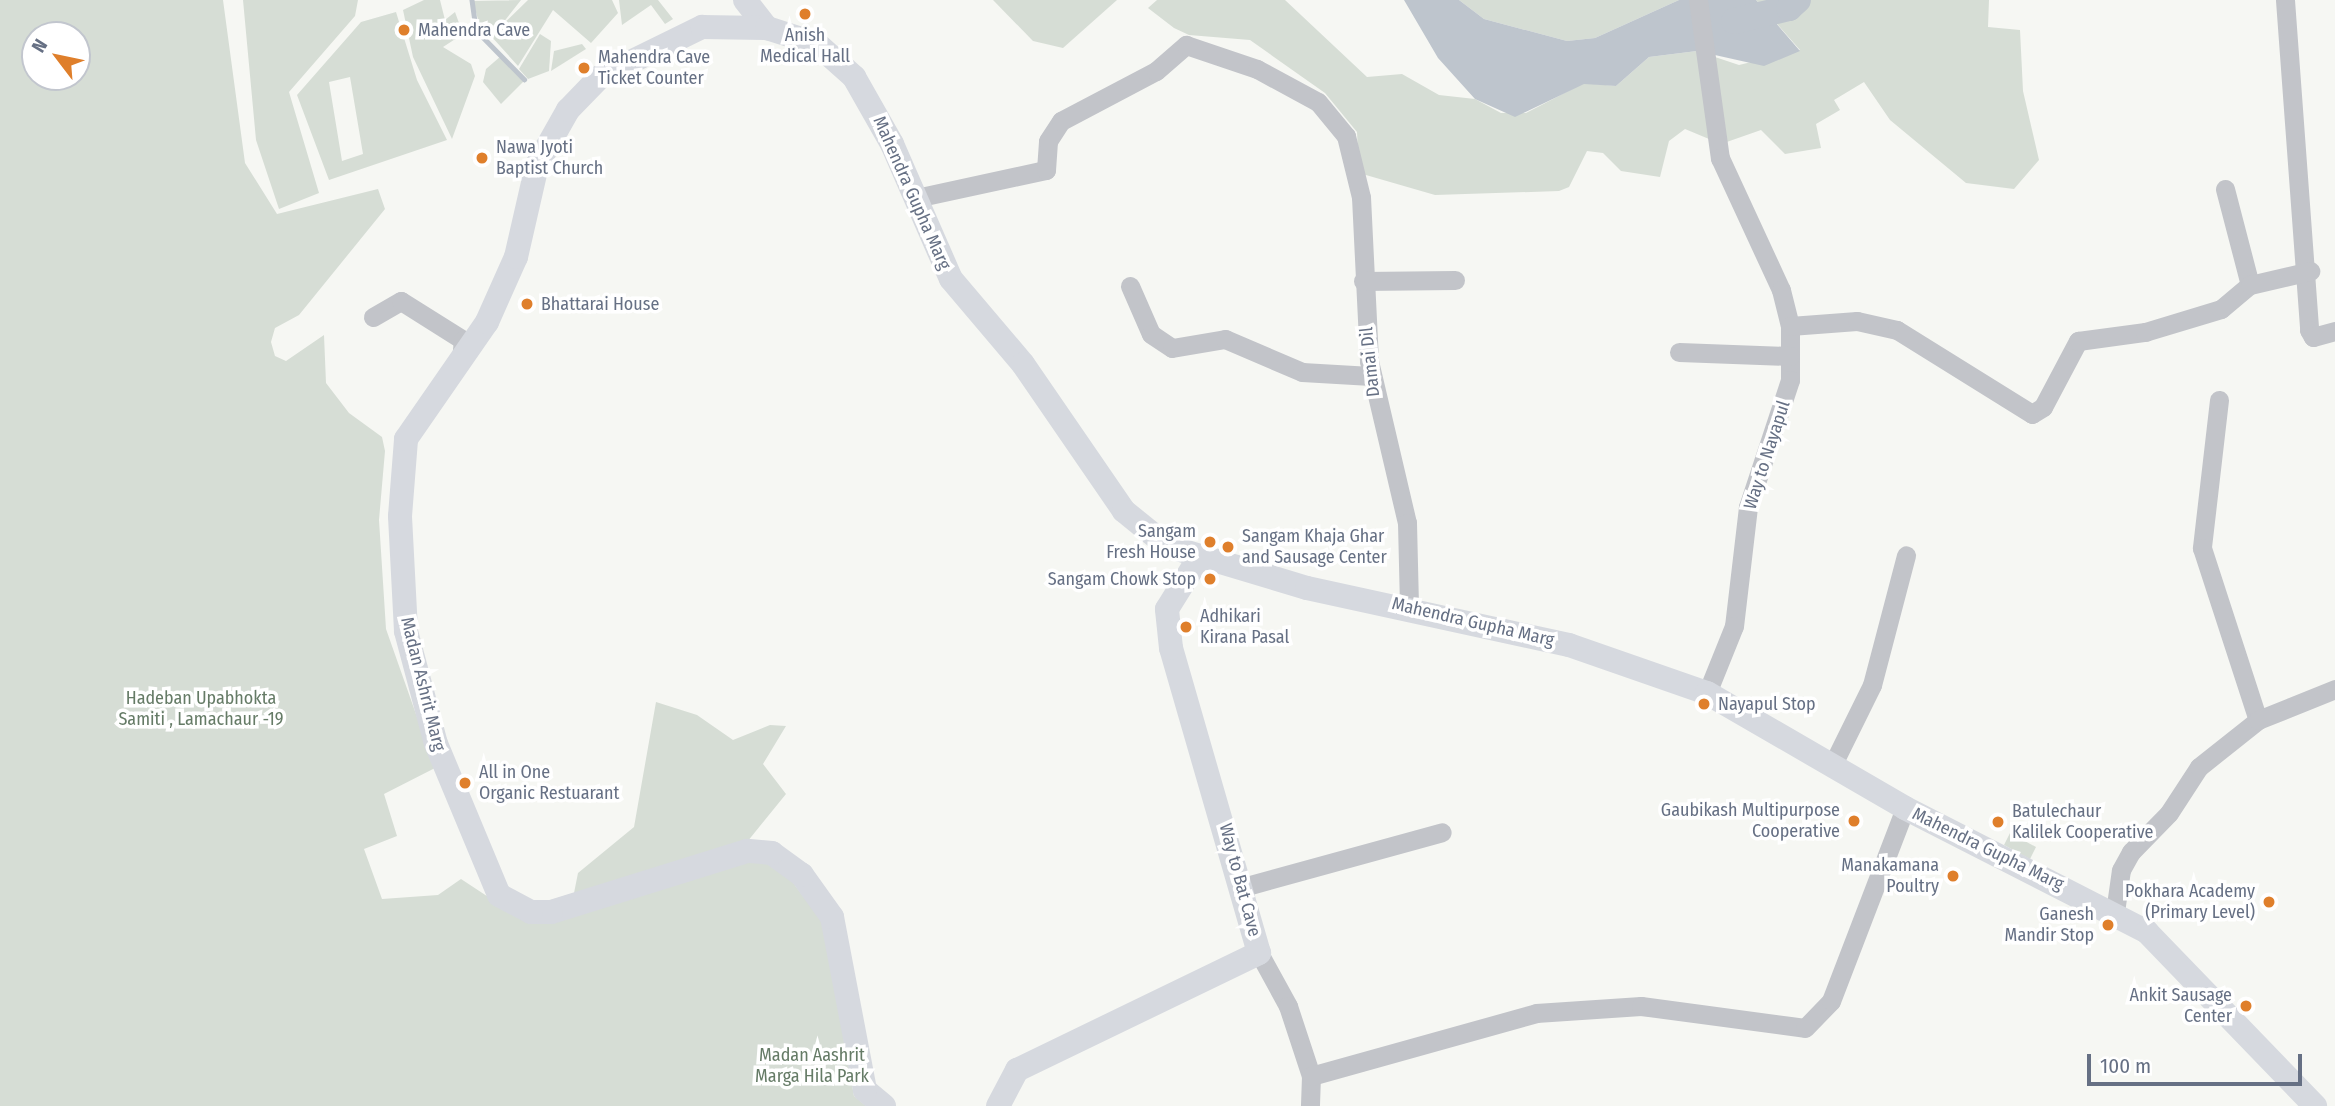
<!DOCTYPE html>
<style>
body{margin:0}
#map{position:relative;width:2335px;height:1106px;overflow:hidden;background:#f6f7f3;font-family:"Fira Sans Condensed",sans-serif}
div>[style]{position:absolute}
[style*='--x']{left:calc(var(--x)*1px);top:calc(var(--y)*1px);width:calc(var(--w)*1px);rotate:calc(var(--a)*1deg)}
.green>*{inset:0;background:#d6ddd5}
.water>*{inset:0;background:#bec5cd}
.stream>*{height:4.5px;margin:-2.25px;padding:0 2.25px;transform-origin:2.25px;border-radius:2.25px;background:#bec5cd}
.river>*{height:26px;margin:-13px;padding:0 13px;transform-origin:13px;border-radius:13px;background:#bec5cd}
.minor>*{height:19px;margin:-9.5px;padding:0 9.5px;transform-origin:9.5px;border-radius:9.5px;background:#c2c4c9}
.major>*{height:24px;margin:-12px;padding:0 12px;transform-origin:12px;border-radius:12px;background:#d6d9df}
.dots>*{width:19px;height:19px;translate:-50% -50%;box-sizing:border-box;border:4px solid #fff;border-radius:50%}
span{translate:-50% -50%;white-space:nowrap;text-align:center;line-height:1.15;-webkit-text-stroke:7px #fff;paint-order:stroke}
.poi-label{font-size:18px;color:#667084}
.left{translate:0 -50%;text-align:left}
.right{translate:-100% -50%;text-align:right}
.street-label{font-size:18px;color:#667084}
.park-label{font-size:18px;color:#657b66}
.north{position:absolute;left:21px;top:21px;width:70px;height:70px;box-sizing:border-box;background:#fff;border:2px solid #c2c6ce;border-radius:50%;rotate:302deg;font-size:19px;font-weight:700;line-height:28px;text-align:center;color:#667084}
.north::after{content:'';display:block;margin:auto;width:24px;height:32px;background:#df7f2b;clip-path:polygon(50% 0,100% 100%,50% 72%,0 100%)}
.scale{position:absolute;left:2087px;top:1054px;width:215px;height:32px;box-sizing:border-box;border:4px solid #667084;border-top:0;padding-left:9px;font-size:21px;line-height:24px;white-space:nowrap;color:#667084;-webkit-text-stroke:5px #fff;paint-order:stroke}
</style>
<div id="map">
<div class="green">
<div style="clip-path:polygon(evenodd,0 0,223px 0,245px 163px,277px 214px,378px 189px,385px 209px,299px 315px,275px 328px,271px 342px,275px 356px,286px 361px,324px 335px,326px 383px,349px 413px,382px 437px,385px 451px,379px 520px,386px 629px,435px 768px,384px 794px,397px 836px,364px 849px,382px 899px,438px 895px,461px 879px,511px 912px,574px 893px,578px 873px,634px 827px,656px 702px,697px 715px,733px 740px,770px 725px,786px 726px,763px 764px,786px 794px,743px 847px,791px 880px,823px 923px,854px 1096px,866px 1106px,0 1106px,0 0,35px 35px,77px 35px,77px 77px,35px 77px,35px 35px)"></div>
<div style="clip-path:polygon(243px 0,358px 0,355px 16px,289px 92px,319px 193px,279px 209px,256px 140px)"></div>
<div style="clip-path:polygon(424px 0,440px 0,445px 20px,455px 12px,463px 34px,443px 47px,471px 64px,475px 76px,452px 139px,413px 57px,403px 10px)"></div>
<div style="clip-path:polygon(521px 0,503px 23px,487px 27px,483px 38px,473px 1px)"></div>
<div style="clip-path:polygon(528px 0,612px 0,618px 13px,591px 43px,553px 10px,518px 66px,491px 36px)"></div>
<div style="clip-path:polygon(619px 0,658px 0,673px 19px,665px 24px,651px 5px,622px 25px)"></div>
<div style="clip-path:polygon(993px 0,1117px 0,1063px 48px,1033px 41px)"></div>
<div style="clip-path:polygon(1157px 0,1285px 0,1367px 77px,1402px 74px,1439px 95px,1475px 99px,1501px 113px,1526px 113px,1584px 83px,1616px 86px,1649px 57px,1697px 51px,1739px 65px,1800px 50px,1756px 0,1989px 0,1988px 27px,2020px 30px,2023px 91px,2039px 160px,2014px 189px,1966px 183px,1890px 120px,1864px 82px,1834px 100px,1840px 110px,1816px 124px,1821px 148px,1785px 154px,1761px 130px,1721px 144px,1685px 129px,1669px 141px,1660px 177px,1621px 171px,1603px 153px,1587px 151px,1569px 187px,1559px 191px,1435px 195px,1359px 173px,1357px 132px,1325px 93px,1250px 40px,1189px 35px,1174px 28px,1148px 8px)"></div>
<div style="clip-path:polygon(1459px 0,1748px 0,1679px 0,1595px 38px,1567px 41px,1484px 19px)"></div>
<div style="clip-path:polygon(evenodd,396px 12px,417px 80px,447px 140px,329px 180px,297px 95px,361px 22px,396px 12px,350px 77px,363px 154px,342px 161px,329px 82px,350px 77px)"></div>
<div style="clip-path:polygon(540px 34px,551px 41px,549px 71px,528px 79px,519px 69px)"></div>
<div style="clip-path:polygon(582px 44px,586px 49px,551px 71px,554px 51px)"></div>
<div style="clip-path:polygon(501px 56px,524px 81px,501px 104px,483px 82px,486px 69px)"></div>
<div style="clip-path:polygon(2010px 833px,2036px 847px,2030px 859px,2004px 845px)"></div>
</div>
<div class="water">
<div style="clip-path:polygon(1404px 0,1459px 0,1484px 19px,1567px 41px,1595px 38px,1679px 0,1756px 0,1800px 51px,1764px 66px,1697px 51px,1649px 57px,1616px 86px,1584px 84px,1515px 117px,1475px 99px,1438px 58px)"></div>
</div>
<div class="stream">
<div style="--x:472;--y:0;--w:30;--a:82"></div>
<div style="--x:476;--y:30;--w:69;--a:45.6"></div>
</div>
<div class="river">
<div style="--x:1734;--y:21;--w:57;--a:-13.3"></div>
<div style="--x:1789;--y:8;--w:12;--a:-42"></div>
</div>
<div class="minor">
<div style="--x:1698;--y:0;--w:160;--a:82.1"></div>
<div style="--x:1720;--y:158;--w:145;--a:65.2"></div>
<div style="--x:1781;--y:290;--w:37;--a:76"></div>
<div style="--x:1790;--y:326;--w:54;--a:90"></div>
<div style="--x:1790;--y:380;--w:134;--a:108.3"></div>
<div style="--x:1748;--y:507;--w:120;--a:96.7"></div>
<div style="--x:1734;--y:626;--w:72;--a:111.9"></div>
<div style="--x:2285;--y:0;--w:331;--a:85.8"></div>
<div style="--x:2309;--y:330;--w:8;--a:60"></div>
<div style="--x:2313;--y:337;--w:23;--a:-15"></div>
<div style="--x:2225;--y:189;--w:99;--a:75.4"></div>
<div style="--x:916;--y:198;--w:133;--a:-12.2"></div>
<div style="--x:1046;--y:170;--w:29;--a:-86"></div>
<div style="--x:1048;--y:141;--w:24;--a:-57"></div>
<div style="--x:1061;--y:121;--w:107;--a:-27.8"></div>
<div style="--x:1156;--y:71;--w:40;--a:-41"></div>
<div style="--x:1186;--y:45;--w:75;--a:18.7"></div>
<div style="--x:1257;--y:69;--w:69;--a:28.4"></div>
<div style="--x:1318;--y:102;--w:44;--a:50.5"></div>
<div style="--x:1346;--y:136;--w:63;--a:76.2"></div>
<div style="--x:1361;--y:197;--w:164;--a:87.2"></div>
<div style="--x:1369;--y:361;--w:166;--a:76.8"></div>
<div style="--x:1407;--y:523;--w:83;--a:88.6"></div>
<div style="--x:1363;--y:281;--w:92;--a:-0.6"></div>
<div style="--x:1130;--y:286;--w:52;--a:66.4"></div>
<div style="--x:1151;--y:334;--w:25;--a:34"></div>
<div style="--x:1172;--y:348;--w:54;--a:-9.6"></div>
<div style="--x:1225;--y:339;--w:84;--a:23.2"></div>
<div style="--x:1302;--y:372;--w:69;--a:3.3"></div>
<div style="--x:373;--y:317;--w:32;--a:-30"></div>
<div style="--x:401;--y:301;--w:73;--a:32.2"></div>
<div style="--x:463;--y:340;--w:20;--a:96"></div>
<div style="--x:1790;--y:326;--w:67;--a:-4.3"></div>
<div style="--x:1857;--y:321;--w:41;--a:12.7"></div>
<div style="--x:1897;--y:330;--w:159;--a:31.9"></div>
<div style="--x:2032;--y:414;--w:13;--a:-32"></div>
<div style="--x:2043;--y:407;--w:75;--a:-62.1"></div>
<div style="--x:2078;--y:341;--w:68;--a:-7.7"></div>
<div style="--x:2145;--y:332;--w:79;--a:-16.8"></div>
<div style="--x:2221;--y:309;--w:38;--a:-40"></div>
<div style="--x:2250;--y:285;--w:62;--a:-13.1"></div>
<div style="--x:1679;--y:352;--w:111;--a:2.1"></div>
<div style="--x:2219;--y:400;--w:149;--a:96.6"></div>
<div style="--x:2202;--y:548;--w:181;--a:72"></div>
<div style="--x:1832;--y:766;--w:90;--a:-63.7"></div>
<div style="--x:1872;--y:685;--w:134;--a:-75.3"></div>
<div style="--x:1243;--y:887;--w:206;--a:-15.4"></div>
<div style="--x:2115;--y:912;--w:42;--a:-81.9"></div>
<div style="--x:2121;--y:870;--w:21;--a:-61"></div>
<div style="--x:2131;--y:852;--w:54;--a:-45.7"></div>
<div style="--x:2169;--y:813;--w:55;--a:-56.9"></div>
<div style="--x:2199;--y:767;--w:75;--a:-38.5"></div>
<div style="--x:2258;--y:720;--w:83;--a:-21.9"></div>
<div style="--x:1259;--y:953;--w:60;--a:61.3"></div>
<div style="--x:1288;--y:1006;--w:74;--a:71.8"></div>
<div style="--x:1311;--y:1076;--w:30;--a:92"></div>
<div style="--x:1311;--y:1076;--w:234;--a:-15.6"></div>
<div style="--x:1536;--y:1013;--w:105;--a:-3.8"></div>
<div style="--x:1641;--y:1006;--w:165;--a:7.6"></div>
<div style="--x:1805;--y:1028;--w:37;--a:-46"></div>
<div style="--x:1831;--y:1001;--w:207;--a:-69"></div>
</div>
<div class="major">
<div style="--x:745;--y:0;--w:36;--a:52"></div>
<div style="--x:884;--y:1106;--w:25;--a:-140"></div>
<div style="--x:865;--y:1090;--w:176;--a:-100.8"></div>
<div style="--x:832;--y:917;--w:52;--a:-125.5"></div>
<div style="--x:802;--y:875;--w:37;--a:-144"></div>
<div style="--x:772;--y:853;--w:25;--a:-175"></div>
<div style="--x:747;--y:851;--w:205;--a:162.7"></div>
<div style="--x:551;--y:912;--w:20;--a:180"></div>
<div style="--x:531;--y:912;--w:36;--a:-152"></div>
<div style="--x:499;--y:895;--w:164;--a:-112.6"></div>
<div style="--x:436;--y:744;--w:117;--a:-104.9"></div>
<div style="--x:406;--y:631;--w:115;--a:-93"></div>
<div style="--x:400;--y:516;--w:77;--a:-85.5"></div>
<div style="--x:406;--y:439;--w:142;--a:-55.3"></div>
<div style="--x:487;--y:322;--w:71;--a:-66"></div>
<div style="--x:516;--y:257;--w:94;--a:-77.1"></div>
<div style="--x:537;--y:165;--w:63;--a:-60.6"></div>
<div style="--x:568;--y:110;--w:46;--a:-45.9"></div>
<div style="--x:600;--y:77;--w:114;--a:-26.1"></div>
<div style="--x:702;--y:27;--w:65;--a:0.9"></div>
<div style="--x:767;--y:28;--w:52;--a:17.7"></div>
<div style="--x:817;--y:44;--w:50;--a:41.7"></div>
<div style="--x:854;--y:77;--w:77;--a:60.4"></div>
<div style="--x:892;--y:144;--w:147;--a:66.4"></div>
<div style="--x:951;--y:279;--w:111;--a:49.7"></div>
<div style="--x:1023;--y:364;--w:178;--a:55.5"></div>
<div style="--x:1124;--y:511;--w:55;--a:39.1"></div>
<div style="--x:1167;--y:546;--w:146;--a:16.7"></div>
<div style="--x:1307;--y:588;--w:268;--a:12.3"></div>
<div style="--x:1569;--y:645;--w:146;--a:19.2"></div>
<div style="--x:1707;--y:693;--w:229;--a:30.1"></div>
<div style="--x:1905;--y:808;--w:272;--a:27.1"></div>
<div style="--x:2147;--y:932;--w:242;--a:46"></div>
<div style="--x:998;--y:1106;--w:41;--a:-62.2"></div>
<div style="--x:1017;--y:1070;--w:269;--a:-25.8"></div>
<div style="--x:1259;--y:953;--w:317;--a:-106.1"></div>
<div style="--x:1171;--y:648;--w:39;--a:-96"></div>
<div style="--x:1167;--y:609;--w:62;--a:-58.1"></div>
</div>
<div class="dots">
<div style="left:805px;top:14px;background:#df7f2b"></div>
<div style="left:404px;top:30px;background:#df7f2b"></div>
<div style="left:584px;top:68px;background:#df7f2b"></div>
<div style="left:482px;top:158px;background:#df7f2b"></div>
<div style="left:527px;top:304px;background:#df7f2b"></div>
<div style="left:1210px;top:542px;background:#df7f2b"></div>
<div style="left:1228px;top:547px;background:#df7f2b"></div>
<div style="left:1210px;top:579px;background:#df7f2b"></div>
<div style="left:1186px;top:627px;background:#df7f2b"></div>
<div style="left:1704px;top:704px;background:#df7f2b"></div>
<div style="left:465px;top:783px;background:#df7f2b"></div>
<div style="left:1854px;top:821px;background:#df7f2b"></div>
<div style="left:1998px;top:822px;background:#df7f2b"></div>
<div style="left:1953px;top:876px;background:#df7f2b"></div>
<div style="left:2269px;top:902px;background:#df7f2b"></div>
<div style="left:2108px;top:925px;background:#df7f2b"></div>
<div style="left:2246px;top:1006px;background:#df7f2b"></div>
</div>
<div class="poi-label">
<span class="left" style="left:418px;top:30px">Mahendra Cave</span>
<span style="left:805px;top:46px">Anish<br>Medical Hall</span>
<span class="left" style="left:598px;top:68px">Mahendra Cave<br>Ticket Counter</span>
<span class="left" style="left:496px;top:158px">Nawa Jyoti<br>Baptist Church</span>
<span class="left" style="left:541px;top:304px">Bhattarai House</span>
<span class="right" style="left:1196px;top:542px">Sangam<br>Fresh House</span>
<span class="left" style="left:1242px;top:547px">Sangam Khaja Ghar<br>and Sausage Center</span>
<span class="right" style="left:1196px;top:579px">Sangam Chowk Stop</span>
<span class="left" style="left:1200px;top:627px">Adhikari<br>Kirana Pasal</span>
<span class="left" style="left:1718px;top:704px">Nayapul Stop</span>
<span class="left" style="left:479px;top:783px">All in One<br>Organic Restuarant</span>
<span class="right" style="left:1840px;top:821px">Gaubikash Multipurpose<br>Cooperative</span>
<span class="left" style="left:2012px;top:822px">Batulechaur<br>Kalilek Cooperative</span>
<span class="right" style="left:1939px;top:876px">Manakamana<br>Poultry</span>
<span class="right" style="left:2255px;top:902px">Pokhara Academy<br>(Primary Level)</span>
<span class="right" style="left:2094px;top:925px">Ganesh<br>Mandir Stop</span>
<span class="right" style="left:2232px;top:1006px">Ankit Sausage<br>Center</span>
</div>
<div class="street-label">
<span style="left:912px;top:193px;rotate:66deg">Mahendra Gupha Marg</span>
<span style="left:1370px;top:362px;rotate:-96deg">Damai Dil</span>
<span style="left:1767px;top:455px;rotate:-72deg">Way to Nayapul</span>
<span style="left:1473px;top:622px;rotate:13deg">Mahendra Gupha Marg</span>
<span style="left:423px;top:684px;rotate:76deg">Madan Ashrit Marg</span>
<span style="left:1988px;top:849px;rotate:26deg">Mahendra Gupha Marg</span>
<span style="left:1240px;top:880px;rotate:75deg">Way to Bat Cave</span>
</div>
<div class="park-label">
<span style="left:201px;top:709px">Hadeban Upabhokta<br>Samiti , Lamachaur -19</span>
<span style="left:812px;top:1066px">Madan Aashrit<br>Marga Hila Park</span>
</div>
<div class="north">N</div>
<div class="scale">100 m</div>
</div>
